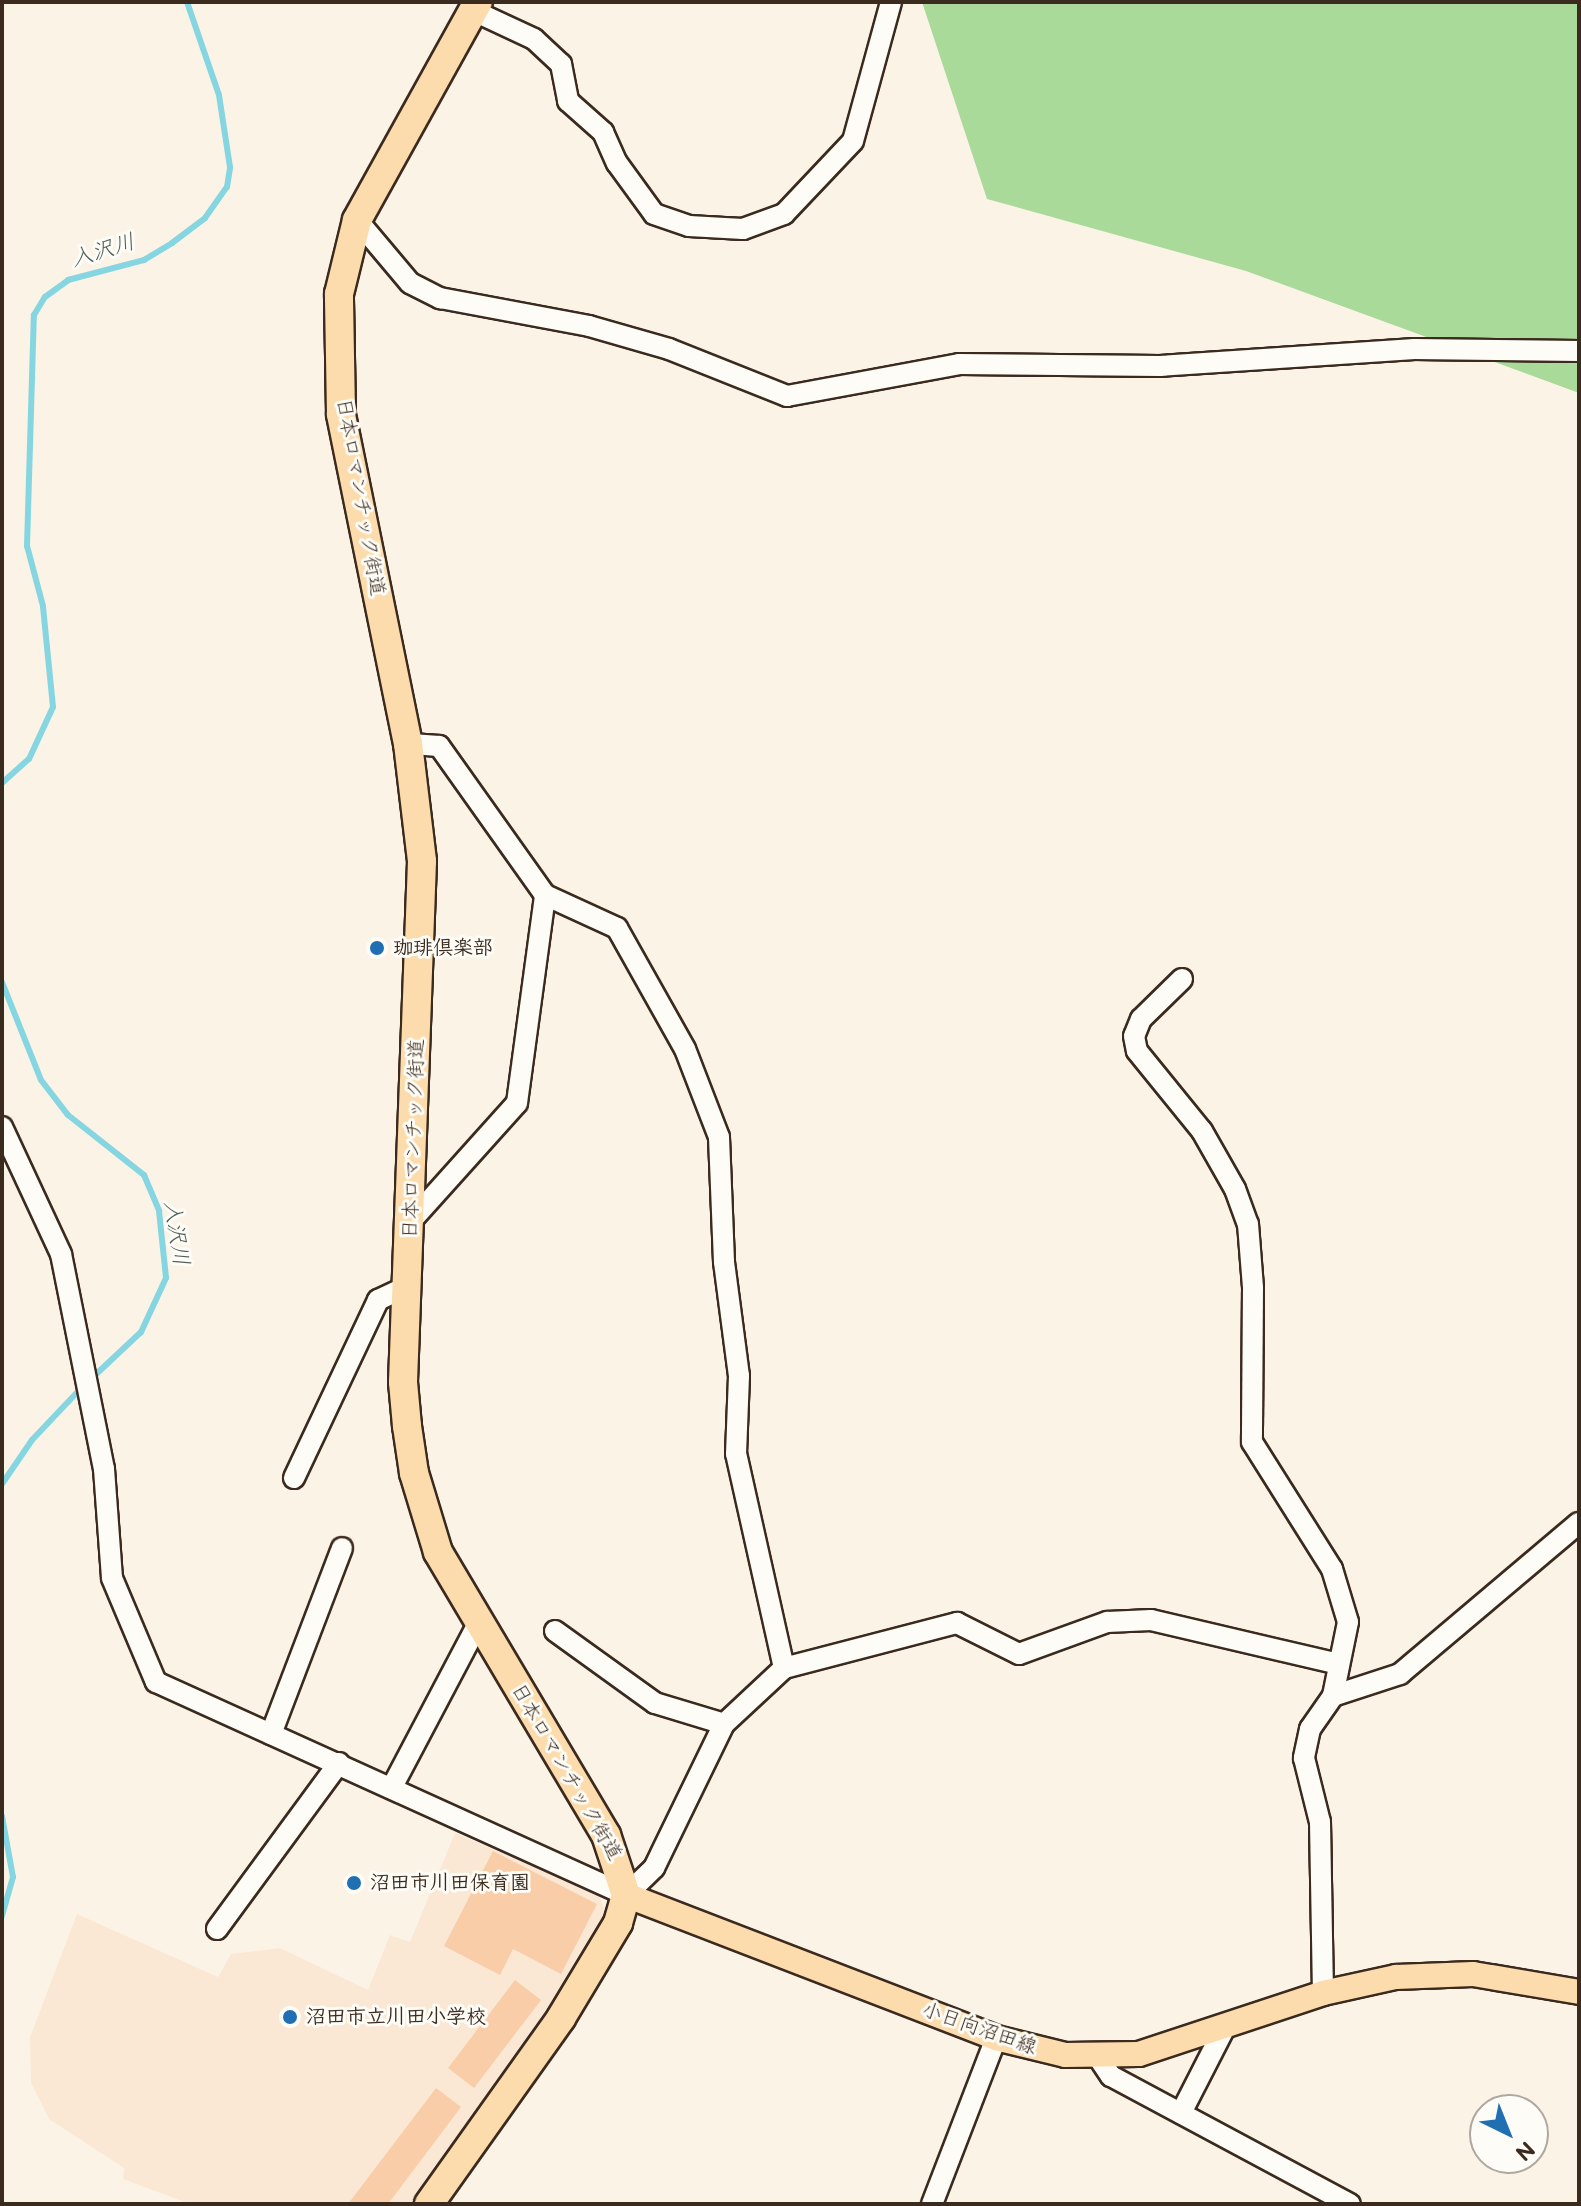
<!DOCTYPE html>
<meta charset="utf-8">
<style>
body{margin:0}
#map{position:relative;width:1581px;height:2206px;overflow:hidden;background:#fcf3e7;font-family:"Balsamiq Sans","Klee One",sans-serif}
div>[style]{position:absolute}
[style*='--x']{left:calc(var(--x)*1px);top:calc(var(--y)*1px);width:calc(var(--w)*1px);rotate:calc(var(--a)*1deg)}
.built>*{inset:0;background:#fbe8d4}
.green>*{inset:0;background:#aada9a}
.stream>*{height:6px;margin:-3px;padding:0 3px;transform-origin:3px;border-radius:3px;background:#85d6e0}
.building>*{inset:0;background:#f8cda7}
.roads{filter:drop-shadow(2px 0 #3b2a1e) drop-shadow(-2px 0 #3b2a1e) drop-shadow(0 2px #3b2a1e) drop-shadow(0 -2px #3b2a1e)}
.minor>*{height:20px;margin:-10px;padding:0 10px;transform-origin:10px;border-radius:10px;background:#fdfcf7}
.major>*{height:24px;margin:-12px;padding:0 12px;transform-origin:12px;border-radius:12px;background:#fcdcac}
.highway>*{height:28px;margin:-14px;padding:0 14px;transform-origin:14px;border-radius:14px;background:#fcdcac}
.dots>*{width:22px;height:22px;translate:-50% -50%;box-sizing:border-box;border:4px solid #fdfcf7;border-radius:50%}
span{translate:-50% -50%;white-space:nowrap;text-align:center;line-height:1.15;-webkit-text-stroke:6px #fdfcf7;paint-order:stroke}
.street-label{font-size:20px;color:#3b2a1e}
.poi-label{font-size:20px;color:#3b2a1e;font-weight:700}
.left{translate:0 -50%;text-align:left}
.water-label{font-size:22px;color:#515e58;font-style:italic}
.frame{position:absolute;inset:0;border:4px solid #3b2a1e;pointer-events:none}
.north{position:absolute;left:1469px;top:2094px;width:80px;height:80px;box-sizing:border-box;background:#fdfcf7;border:2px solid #afa8a0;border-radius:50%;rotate:137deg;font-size:22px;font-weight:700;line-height:32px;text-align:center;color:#3b2a1e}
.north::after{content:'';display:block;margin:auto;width:28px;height:36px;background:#1f6fb2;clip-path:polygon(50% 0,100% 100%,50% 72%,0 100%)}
</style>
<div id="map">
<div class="built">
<div style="clip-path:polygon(455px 1833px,598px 1894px,606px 1913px,556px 1996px,410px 2204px,190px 2204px,123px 2179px,124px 2168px,49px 2119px,31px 2083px,30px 2037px,77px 1914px,218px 1977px,231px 1954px,280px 1948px,368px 1990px,390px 1935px,410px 1942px)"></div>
</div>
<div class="green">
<div style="clip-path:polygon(922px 2px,1579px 2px,1579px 393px,1246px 271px,987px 199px)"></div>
</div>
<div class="stream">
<div style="--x:2;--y:783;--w:36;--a:-42"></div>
<div style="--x:29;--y:759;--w:57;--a:-65.2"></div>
<div style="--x:53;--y:707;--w:101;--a:-95.7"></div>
<div style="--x:43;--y:606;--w:62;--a:-104.9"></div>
<div style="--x:27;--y:546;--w:231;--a:-88.3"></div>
<div style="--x:34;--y:315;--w:21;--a:-59"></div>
<div style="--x:45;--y:297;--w:29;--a:-36"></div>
<div style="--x:68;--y:280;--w:79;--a:-14.7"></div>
<div style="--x:144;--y:260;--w:33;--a:-31"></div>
<div style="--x:172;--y:243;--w:41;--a:-37.1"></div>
<div style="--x:205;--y:218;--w:38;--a:-55"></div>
<div style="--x:227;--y:187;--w:20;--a:-81"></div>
<div style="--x:230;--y:167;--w:73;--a:-98.7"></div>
<div style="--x:219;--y:95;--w:98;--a:-109"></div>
<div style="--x:2;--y:982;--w:105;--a:68.3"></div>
<div style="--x:41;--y:1080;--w:44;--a:52.4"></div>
<div style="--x:68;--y:1115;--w:97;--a:38.3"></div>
<div style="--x:144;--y:1175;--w:39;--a:67"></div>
<div style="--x:159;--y:1211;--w:67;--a:84"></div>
<div style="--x:166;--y:1278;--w:60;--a:114.8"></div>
<div style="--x:141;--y:1332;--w:69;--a:136.8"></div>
<div style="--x:2;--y:1484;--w:53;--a:-55.7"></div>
<div style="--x:32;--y:1440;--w:74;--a:-46.6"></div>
<div style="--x:2;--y:1816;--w:62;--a:79.8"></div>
<div style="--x:13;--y:1877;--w:41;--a:105.8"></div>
</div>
<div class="building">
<div style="clip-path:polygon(493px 1851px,597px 1904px,561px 1974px,513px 1949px,500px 1975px,444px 1946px)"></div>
<div style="clip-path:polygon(515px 1980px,541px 2000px,474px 2088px,448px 2068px)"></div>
<div style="clip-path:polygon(436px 2088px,461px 2107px,388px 2204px,348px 2204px)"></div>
</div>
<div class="roads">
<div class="minor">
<div style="--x:474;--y:11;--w:66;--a:25"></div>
<div style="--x:534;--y:39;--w:37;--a:43"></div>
<div style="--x:561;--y:64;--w:38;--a:79"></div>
<div style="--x:568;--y:101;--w:47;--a:41.5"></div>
<div style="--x:603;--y:132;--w:34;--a:66"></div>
<div style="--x:617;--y:163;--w:63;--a:54"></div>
<div style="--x:654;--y:214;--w:37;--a:19"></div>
<div style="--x:689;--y:226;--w:54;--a:3.2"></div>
<div style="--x:743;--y:229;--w:44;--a:-20.1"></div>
<div style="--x:784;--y:214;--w:100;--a:-46.6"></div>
<div style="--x:853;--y:141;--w:144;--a:-74.7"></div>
<div style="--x:357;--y:220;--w:82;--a:49.9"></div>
<div style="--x:410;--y:283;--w:34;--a:27"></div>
<div style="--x:440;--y:298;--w:152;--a:10.6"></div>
<div style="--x:589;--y:326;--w:83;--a:16"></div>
<div style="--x:669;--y:349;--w:127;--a:21.7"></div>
<div style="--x:787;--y:396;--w:175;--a:-10.5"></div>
<div style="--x:959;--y:364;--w:201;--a:0.6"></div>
<div style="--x:1160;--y:366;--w:255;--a:-3.8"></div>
<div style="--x:1414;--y:349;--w:165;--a:0.7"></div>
<div style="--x:1182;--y:979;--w:57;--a:135.7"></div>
<div style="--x:1141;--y:1019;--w:18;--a:112"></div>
<div style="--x:1134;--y:1036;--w:15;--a:79"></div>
<div style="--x:1137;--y:1051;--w:103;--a:50.9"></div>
<div style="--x:1202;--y:1131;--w:67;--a:60.4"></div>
<div style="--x:1235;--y:1189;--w:37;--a:70"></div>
<div style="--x:1248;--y:1224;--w:64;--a:85.5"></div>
<div style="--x:1253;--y:1288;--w:154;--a:90.4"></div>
<div style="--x:1252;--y:1442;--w:150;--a:57.8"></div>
<div style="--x:1332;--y:1569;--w:55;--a:73.2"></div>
<div style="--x:1348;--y:1622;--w:76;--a:101.5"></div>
<div style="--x:1333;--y:1696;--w:40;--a:124.9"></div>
<div style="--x:1310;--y:1729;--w:30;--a:102"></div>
<div style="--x:1304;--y:1758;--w:66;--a:76"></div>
<div style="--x:1320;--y:1822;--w:171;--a:89"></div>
<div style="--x:2;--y:1127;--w:140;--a:65.1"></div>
<div style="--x:61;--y:1254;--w:219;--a:78.7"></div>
<div style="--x:104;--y:1469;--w:109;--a:85.8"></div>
<div style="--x:112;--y:1578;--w:113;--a:67.1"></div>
<div style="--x:156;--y:1682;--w:516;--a:24.38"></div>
<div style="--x:626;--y:1895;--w:39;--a:-44"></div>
<div style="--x:654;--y:1868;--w:160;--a:-64.1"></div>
<div style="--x:724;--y:1724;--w:82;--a:-43"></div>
<div style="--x:784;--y:1668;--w:219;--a:-102.6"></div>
<div style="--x:736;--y:1454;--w:78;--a:-87.8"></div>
<div style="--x:739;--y:1376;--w:115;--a:-97.5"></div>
<div style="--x:724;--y:1262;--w:125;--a:-92.3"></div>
<div style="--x:719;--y:1137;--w:94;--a:-111.1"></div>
<div style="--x:685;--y:1049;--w:139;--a:-119.3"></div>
<div style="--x:617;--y:928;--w:79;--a:-155.4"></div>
<div style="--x:545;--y:895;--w:183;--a:-125.4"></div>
<div style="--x:439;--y:746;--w:31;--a:-176"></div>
<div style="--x:412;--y:1220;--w:157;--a:-48.1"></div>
<div style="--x:517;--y:1103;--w:210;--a:-82.3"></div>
<div style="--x:294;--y:1478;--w:197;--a:-64.7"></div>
<div style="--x:378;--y:1300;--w:33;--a:-25"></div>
<div style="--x:555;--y:1631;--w:123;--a:35.8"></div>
<div style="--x:655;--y:1703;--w:72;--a:16.9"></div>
<div style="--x:784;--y:1668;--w:179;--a:-14.6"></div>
<div style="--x:957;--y:1623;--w:69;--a:26.6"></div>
<div style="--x:1019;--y:1654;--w:94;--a:-20"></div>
<div style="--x:1107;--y:1622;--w:44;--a:-2.6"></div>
<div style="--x:1151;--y:1620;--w:193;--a:13.2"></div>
<div style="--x:1333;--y:1696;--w:71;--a:-18.2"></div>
<div style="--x:1400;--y:1674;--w:234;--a:-40.2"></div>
<div style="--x:271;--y:1734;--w:199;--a:-69.1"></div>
<div style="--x:392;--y:1787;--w:187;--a:-62.2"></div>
<div style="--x:217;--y:1929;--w:206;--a:-53.7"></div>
<div style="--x:1098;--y:2057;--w:23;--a:56"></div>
<div style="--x:1111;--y:2076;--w:271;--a:28.2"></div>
<div style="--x:1181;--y:2113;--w:94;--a:-62.9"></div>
<div style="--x:932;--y:2204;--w:178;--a:-68.9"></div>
</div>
<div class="major">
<div style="--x:626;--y:1895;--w:397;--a:21.1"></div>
<div style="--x:996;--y:2038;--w:71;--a:13.8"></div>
<div style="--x:1065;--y:2055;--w:74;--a:-0.8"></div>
<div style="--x:1139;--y:2054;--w:194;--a:-18.3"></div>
<div style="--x:1323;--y:1993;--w:75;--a:-12.4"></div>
<div style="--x:1396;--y:1977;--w:77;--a:-2.2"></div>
<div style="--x:1473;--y:1974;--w:108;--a:9.6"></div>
</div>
<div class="highway">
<div style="--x:429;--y:2204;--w:228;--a:-54.6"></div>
<div style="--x:561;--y:2018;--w:111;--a:-59"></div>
<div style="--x:618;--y:1923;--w:29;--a:-74"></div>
<div style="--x:626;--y:1895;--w:63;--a:-108.4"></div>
<div style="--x:606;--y:1835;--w:329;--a:-120.7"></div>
<div style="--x:438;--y:1552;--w:83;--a:-106.9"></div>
<div style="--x:414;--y:1473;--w:48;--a:-98.5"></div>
<div style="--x:407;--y:1426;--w:44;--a:-95.2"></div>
<div style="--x:403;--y:1382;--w:521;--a:-87.91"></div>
<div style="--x:422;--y:861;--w:118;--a:-96.8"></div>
<div style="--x:408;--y:744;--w:337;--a:-101.5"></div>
<div style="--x:341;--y:414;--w:120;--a:-91"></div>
<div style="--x:339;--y:294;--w:76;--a:-76.3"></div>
<div style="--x:357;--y:220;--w:249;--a:-61"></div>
</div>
</div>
<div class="dots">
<div style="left:377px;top:948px;background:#1f6fb2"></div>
<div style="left:354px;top:1883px;background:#1f6fb2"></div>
<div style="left:290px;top:2017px;background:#1f6fb2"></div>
</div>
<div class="street-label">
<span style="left:360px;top:497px;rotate:80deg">日本ロマンチック街道</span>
<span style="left:414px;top:1139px;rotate:-88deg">日本ロマンチック街道</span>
<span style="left:566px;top:1772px;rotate:60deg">日本ロマンチック街道</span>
<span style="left:979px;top:2029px;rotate:19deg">小日向沼田線</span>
</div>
<div class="poi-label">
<span class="left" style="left:393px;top:948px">珈琲倶楽部</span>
<span class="left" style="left:370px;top:1883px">沼田市川田保育園</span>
<span class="left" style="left:306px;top:2017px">沼田市立川田小学校</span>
</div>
<div class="water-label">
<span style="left:103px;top:251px;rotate:-17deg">入沢川</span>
<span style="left:176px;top:1233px;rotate:81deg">入沢川</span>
</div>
<div class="frame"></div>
<div class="north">N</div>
</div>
